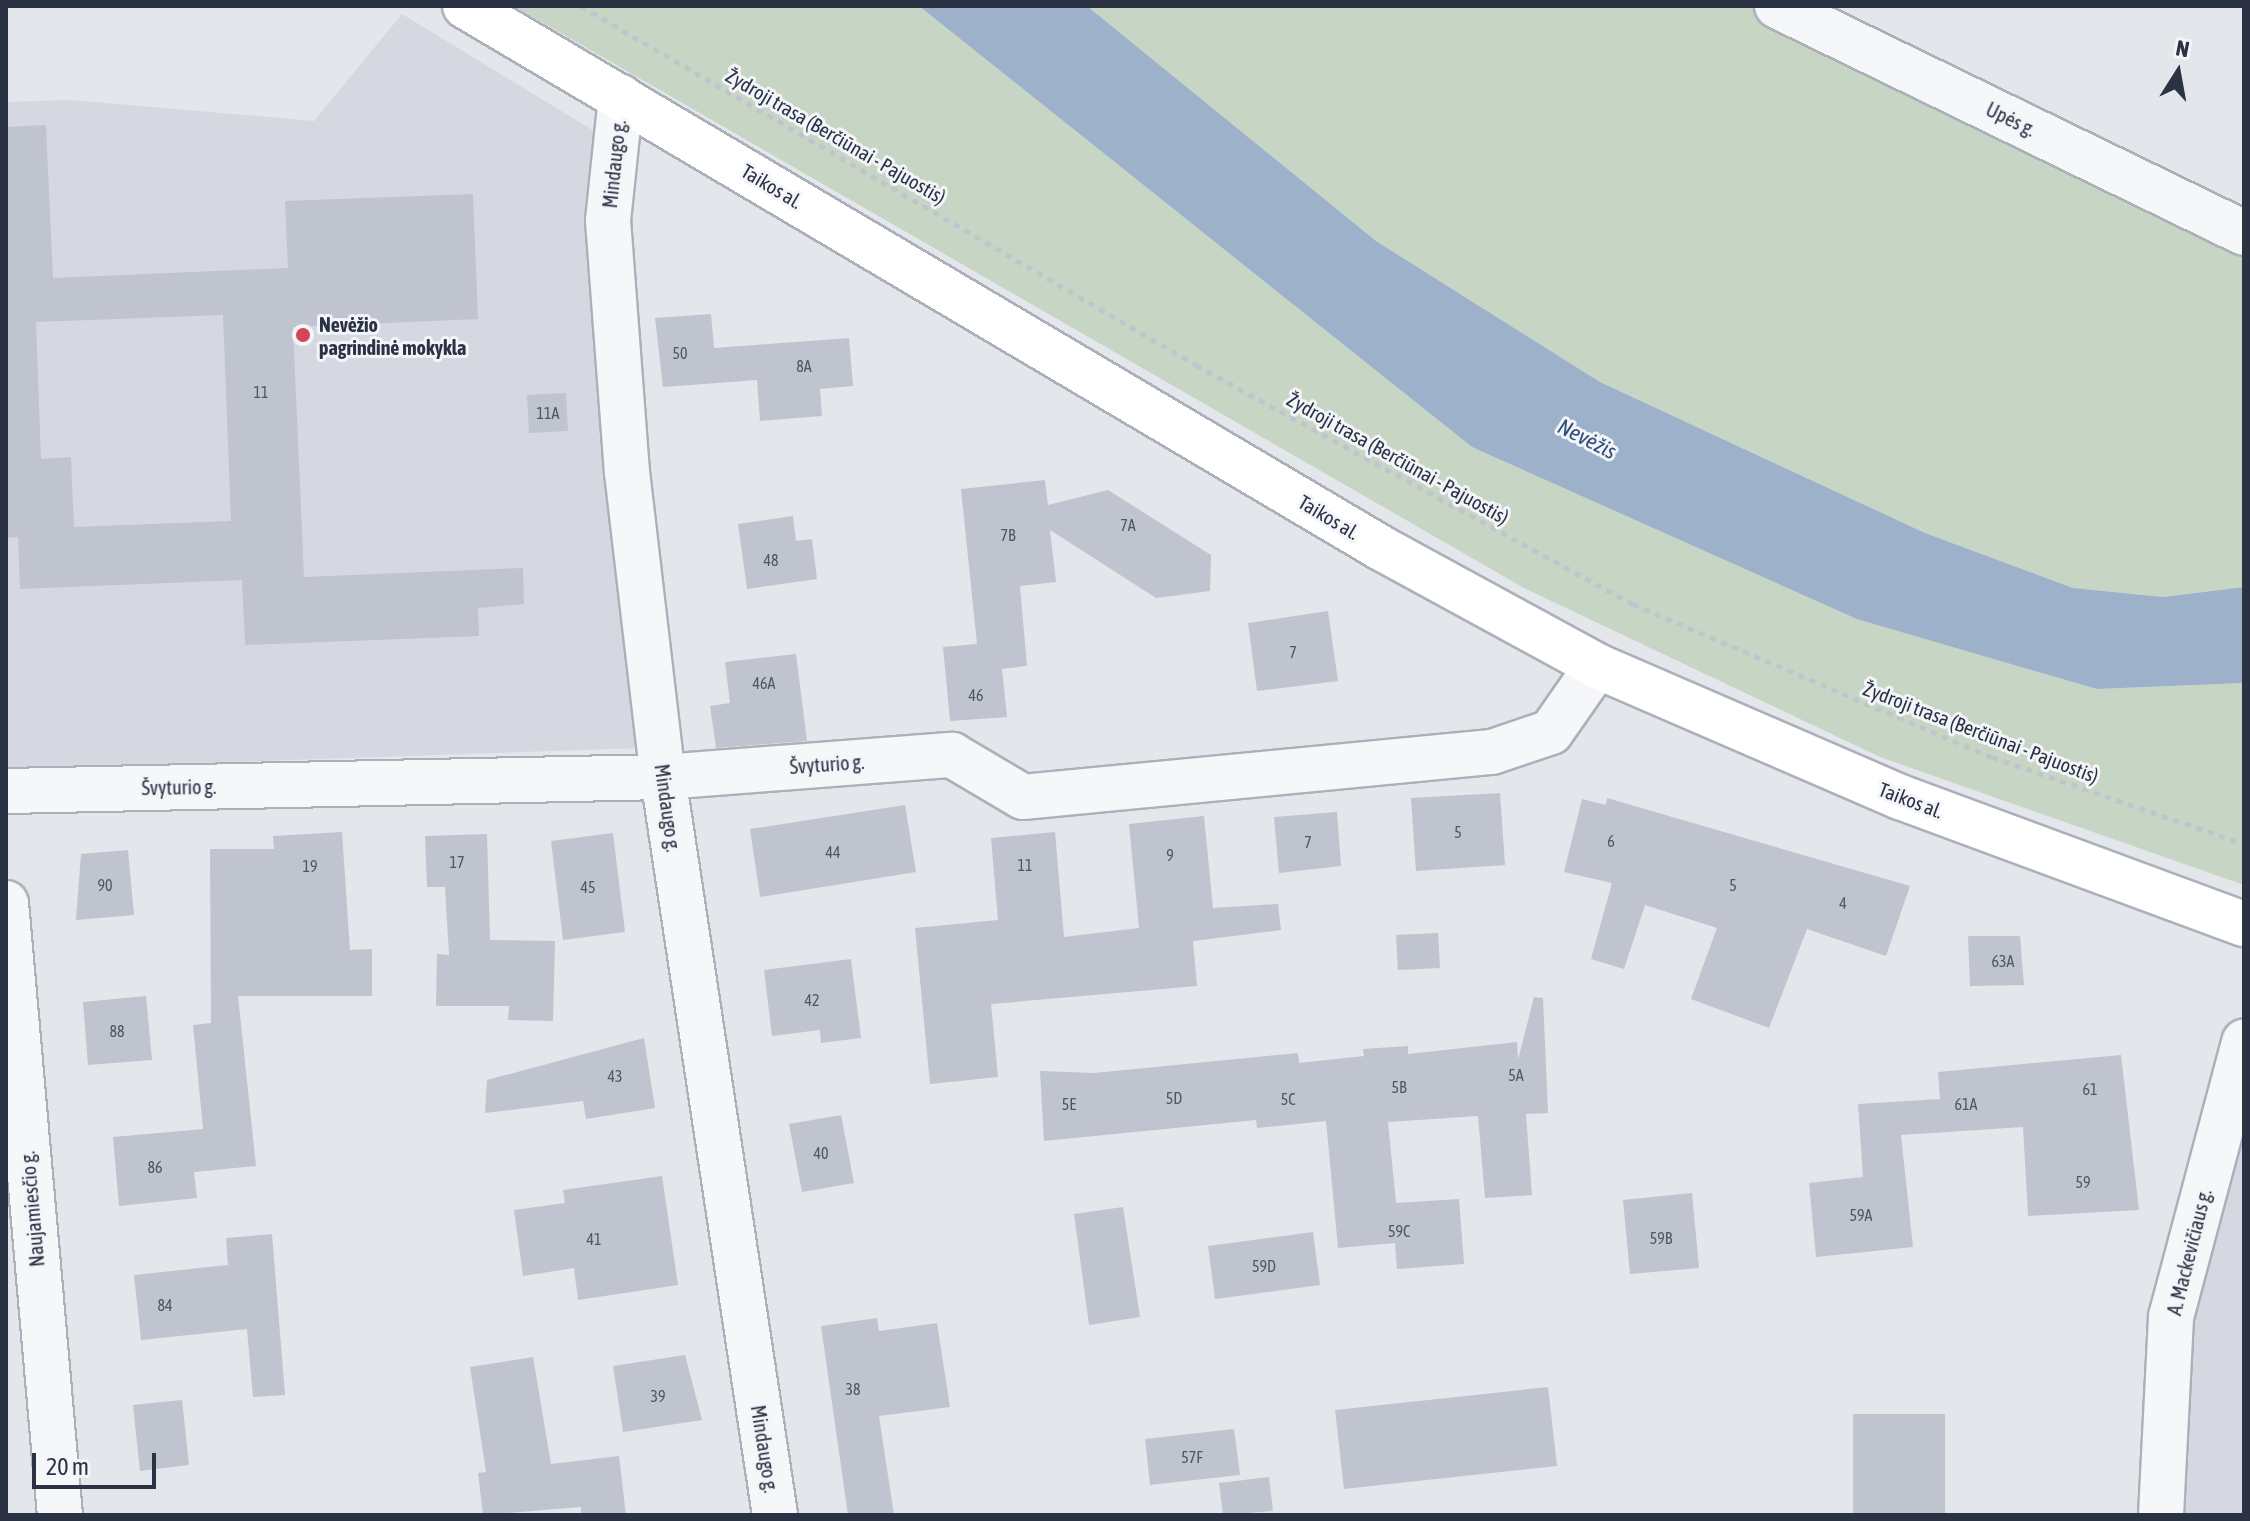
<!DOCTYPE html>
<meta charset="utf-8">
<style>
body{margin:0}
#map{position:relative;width:2250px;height:1521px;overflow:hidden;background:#e3e6eb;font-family:"Asap Condensed",sans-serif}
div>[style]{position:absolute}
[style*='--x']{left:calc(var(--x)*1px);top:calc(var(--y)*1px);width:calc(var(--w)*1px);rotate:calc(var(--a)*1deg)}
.built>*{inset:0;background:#d5d8e0}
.green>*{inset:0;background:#c7d5c4}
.water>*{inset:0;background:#9db1cb}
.building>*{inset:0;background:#c0c4ce}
.path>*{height:5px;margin-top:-2.5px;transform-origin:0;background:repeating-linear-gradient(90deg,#c1c4ca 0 6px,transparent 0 12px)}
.roads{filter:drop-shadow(2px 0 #acb0b9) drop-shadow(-2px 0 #acb0b9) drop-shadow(0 2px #acb0b9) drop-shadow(0 -2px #acb0b9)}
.street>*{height:44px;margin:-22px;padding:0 22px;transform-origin:22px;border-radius:22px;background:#f6f7f9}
.secondary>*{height:44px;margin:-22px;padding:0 22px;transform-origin:22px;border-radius:22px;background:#fff}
.dots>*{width:22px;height:22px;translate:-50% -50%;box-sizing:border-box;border:4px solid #f3f5f8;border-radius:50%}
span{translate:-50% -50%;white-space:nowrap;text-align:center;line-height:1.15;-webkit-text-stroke:6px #f3f5f8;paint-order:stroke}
.number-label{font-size:16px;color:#505666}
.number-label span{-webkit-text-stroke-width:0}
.street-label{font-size:20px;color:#2a3244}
.poi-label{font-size:20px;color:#2a3244;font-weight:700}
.left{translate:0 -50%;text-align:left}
.water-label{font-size:22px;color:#334f79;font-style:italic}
.frame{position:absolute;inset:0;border:8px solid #2a3244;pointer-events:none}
.north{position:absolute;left:2138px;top:32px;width:80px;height:80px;-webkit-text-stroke:6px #f3f5f8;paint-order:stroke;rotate:11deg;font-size:22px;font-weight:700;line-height:32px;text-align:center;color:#2a3244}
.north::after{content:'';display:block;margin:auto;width:28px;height:36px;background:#2a3244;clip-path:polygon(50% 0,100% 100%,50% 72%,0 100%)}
.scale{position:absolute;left:32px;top:1453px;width:124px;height:36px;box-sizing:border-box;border:4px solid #2a3244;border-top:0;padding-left:10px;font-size:24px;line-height:28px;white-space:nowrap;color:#2a3244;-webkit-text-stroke:6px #f3f5f8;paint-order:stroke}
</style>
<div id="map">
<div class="built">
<div style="clip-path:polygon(402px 14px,594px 131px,593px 211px,638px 748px,6px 770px,6px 102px,71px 100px,314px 121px)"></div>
<div style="clip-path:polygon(2244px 1126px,2244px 1515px,2176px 1515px,2187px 1304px)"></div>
</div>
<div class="green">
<div style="clip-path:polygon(514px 6px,919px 6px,1472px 447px,2097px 689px,2244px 683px,2244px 885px,1880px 757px,1524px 588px)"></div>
<div style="clip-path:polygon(1087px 6px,1777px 6px,2244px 233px,2244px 587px,2163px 597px,2073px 588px,1925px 533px,1600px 382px,1376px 241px)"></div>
</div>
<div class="water">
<div style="clip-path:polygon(919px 6px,1087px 6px,1376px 241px,1600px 382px,1925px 533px,2073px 588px,2163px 597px,2244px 587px,2244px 683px,2097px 689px,1857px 619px,1472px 447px)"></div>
</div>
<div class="building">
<div style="clip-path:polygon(evenodd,46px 125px,53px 278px,288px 268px,285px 201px,473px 194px,478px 319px,293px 327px,304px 577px,523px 568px,524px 604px,478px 608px,479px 636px,245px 645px,242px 580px,20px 589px,18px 537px,6px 538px,6px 127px,46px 125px,223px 315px,231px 521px,74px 527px,71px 457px,41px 459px,36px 322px,223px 315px)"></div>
<div style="clip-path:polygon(711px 314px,714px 348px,849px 338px,853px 386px,820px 389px,822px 416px,760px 421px,757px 380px,663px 387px,655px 318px)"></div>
<div style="clip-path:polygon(566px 393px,568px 431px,529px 433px,527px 395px)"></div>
<div style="clip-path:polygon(1045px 480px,1048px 505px,1108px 490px,1211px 555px,1210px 591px,1156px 598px,1050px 530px,1056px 582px,1020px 586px,1027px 666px,1002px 669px,1007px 717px,950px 721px,943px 647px,977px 644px,961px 489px)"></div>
<div style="clip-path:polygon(793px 516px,796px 541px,812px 539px,817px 579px,747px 589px,738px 524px)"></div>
<div style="clip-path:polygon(1328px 611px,1338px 681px,1257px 691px,1248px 623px)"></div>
<div style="clip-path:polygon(796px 654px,807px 741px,716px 748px,710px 706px,730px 703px,725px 662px)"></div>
<div style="clip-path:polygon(1500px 793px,1505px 865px,1416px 871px,1411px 798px)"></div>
<div style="clip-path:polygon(1607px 798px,1910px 886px,1886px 956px,1807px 929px,1769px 1028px,1691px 999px,1717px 928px,1645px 905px,1624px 969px,1591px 959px,1612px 883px,1564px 872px,1582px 799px,1606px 805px)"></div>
<div style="clip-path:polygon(905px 805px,916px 872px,760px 897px,750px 829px)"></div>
<div style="clip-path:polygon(1337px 812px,1341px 866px,1279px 873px,1274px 817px)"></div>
<div style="clip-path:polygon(1204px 816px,1213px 908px,1278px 904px,1281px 930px,1193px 941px,1197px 986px,991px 1004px,998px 1077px,930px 1084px,915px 928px,998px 920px,991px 838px,1055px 832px,1064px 937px,1139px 928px,1129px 824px)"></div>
<div style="clip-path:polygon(342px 832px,350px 950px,372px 949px,372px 996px,238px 996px,256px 1166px,194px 1172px,197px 1198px,119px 1206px,113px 1137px,203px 1129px,193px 1025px,211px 1023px,210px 849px,274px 849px,273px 836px)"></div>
<div style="clip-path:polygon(613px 833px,625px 932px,563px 940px,551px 841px)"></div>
<div style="clip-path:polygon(487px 834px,490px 940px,555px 941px,553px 1021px,508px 1020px,509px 1006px,436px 1006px,437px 954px,449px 955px,445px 887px,427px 887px,425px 836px)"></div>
<div style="clip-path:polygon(128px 850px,134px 915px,76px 920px,81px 854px)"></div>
<div style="clip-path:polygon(1438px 933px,1440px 968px,1398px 970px,1396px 935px)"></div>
<div style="clip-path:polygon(1968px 936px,2020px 936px,2024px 985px,1970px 986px)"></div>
<div style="clip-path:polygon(851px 959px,861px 1038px,821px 1043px,820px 1030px,772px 1036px,764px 970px)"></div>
<div style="clip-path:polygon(146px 996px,152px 1060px,88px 1065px,83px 1002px)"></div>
<div style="clip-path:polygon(1534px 997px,1543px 998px,1548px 1113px,1526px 1114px,1532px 1195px,1485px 1198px,1478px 1116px,1388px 1122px,1396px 1203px,1459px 1199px,1464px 1264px,1397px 1269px,1395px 1243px,1338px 1248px,1326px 1121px,1257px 1128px,1256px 1120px,1044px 1141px,1040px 1071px,1094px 1073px,1298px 1053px,1299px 1063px,1364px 1056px,1363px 1049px,1408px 1046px,1408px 1054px,1517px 1042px,1518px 1060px)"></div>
<div style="clip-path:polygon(644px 1038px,655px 1108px,586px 1119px,583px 1101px,485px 1113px,487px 1080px)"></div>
<div style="clip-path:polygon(2121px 1055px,2139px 1210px,2028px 1216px,2023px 1127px,1901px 1135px,1913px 1247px,1816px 1257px,1809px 1183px,1863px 1177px,1858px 1104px,1940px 1099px,1938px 1072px)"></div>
<div style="clip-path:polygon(841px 1115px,854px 1183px,802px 1192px,789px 1124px)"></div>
<div style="clip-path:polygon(662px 1176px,678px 1285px,578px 1300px,574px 1268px,523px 1276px,514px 1210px,565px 1203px,563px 1190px)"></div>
<div style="clip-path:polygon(1692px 1193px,1699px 1268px,1630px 1274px,1623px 1200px)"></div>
<div style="clip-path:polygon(1123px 1207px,1140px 1317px,1089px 1325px,1074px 1214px)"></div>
<div style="clip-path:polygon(1313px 1232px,1320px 1285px,1215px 1299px,1208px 1246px)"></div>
<div style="clip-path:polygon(272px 1234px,285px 1395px,253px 1397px,247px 1329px,141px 1340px,134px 1275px,228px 1265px,226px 1238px)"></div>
<div style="clip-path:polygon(877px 1318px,879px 1331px,937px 1323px,950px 1407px,879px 1416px,894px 1515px,848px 1515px,821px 1326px)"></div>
<div style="clip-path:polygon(685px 1355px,702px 1420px,623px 1432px,613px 1366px)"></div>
<div style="clip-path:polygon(533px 1357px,551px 1464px,619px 1456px,626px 1515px,581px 1515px,581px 1507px,483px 1515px,478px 1473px,486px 1472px,470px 1367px)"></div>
<div style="clip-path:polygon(1548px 1387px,1557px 1466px,1344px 1489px,1335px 1410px)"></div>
<div style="clip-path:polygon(182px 1400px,189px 1465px,140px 1471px,133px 1405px)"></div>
<div style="clip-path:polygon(1853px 1414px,1945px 1414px,1945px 1515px,1853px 1515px)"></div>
<div style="clip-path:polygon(1234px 1429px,1240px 1475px,1150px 1485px,1145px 1439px)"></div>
<div style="clip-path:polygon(1269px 1477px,1273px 1511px,1223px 1515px,1219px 1483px)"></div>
</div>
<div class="path">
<div style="--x:581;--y:6;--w:712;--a:30.27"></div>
<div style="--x:1196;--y:365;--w:498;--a:28.7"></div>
<div style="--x:1633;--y:604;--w:390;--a:23.1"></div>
<div style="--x:1992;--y:757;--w:267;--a:19"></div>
</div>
<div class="roads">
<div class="street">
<div style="--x:1777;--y:6;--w:519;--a:25.92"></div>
<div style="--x:621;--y:97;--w:124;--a:96"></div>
<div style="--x:608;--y:220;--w:253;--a:85.7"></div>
<div style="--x:627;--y:472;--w:307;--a:83.3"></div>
<div style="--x:663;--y:777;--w:746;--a:81.37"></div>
<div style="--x:6;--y:791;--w:657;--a:-1.22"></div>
<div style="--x:663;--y:777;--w:290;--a:-4.4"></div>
<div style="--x:952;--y:755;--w:82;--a:30.6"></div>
<div style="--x:1023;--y:797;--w:471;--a:-5.5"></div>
<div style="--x:1492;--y:752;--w:62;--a:-18.7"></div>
<div style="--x:1551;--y:732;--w:80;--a:-55.1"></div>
<div style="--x:6;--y:903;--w:614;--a:84.96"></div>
<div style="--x:2161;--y:1515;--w:198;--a:-87.1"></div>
<div style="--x:2171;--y:1317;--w:285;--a:-75.1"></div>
</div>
<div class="secondary">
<div style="--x:465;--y:6;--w:1064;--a:30.61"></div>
<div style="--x:1381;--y:548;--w:246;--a:28.6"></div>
<div style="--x:1597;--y:666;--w:330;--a:23.4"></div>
<div style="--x:1900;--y:797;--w:367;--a:20.3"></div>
</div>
</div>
<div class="dots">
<div style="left:303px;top:335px;background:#d14755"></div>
</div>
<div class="number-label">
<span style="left:680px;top:353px">50</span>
<span style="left:804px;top:366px">8A</span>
<span style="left:261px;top:392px">11</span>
<span style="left:548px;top:413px">11A</span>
<span style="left:1128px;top:525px">7A</span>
<span style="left:1008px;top:535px">7B</span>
<span style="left:771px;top:560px">48</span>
<span style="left:1293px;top:652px">7</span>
<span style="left:764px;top:683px">46A</span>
<span style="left:976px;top:695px">46</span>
<span style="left:1458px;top:832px">5</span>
<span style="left:1611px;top:841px">6</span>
<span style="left:1308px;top:842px">7</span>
<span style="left:833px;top:852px">44</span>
<span style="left:1170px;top:855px">9</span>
<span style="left:457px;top:862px">17</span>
<span style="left:1025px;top:865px">11</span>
<span style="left:310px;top:866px">19</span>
<span style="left:105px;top:885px">90</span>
<span style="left:1733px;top:885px">5</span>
<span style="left:588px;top:887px">45</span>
<span style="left:1843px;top:903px">4</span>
<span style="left:2003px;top:961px">63A</span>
<span style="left:812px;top:1000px">42</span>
<span style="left:117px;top:1031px">88</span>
<span style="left:1516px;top:1075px">5A</span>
<span style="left:615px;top:1076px">43</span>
<span style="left:1399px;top:1087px">5B</span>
<span style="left:2090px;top:1089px">61</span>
<span style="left:1174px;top:1098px">5D</span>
<span style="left:1288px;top:1099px">5C</span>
<span style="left:1069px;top:1104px">5E</span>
<span style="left:1966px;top:1104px">61A</span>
<span style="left:821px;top:1153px">40</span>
<span style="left:155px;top:1167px">86</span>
<span style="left:2083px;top:1182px">59</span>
<span style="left:1861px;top:1215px">59A</span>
<span style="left:1399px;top:1231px">59C</span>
<span style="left:1661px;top:1238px">59B</span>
<span style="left:594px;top:1239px">41</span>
<span style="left:1264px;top:1266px">59D</span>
<span style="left:165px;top:1305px">84</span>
<span style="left:853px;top:1389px">38</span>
<span style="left:658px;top:1396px">39</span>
<span style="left:1192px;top:1457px">57F</span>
</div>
<div class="street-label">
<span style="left:2011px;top:119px;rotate:26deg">Upės g.</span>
<span style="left:836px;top:136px;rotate:30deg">Žydroji trasa (Berčiūnai - Pajuostis)</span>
<span style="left:614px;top:164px;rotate:-84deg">Mindaugo g.</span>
<span style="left:772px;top:186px;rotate:31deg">Taikos al.</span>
<span style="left:1398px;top:458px;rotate:29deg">Žydroji trasa (Berčiūnai - Pajuostis)</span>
<span style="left:1329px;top:517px;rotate:31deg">Taikos al.</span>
<span style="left:1981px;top:732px;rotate:21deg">Žydroji trasa (Berčiūnai - Pajuostis)</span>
<span style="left:827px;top:764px;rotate:-4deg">Švyturio g.</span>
<span style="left:179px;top:787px;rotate:-1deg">Švyturio g.</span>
<span style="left:1911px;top:800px;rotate:21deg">Taikos al.</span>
<span style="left:668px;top:808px;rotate:82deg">Mindaugo g.</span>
<span style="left:32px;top:1209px;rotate:-95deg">Naujamiesčio g.</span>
<span style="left:2189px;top:1252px;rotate:-76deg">A. Mackevičiaus g.</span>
<span style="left:765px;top:1449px;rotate:81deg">Mindaugo g.</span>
</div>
<div class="poi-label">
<span class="left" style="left:319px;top:336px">Nevėžio<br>pagrindinė mokykla</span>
</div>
<div class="water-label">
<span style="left:1587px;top:439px;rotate:27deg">Nevėžis</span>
</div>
<div class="frame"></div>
<div class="north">N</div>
<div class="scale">20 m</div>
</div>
